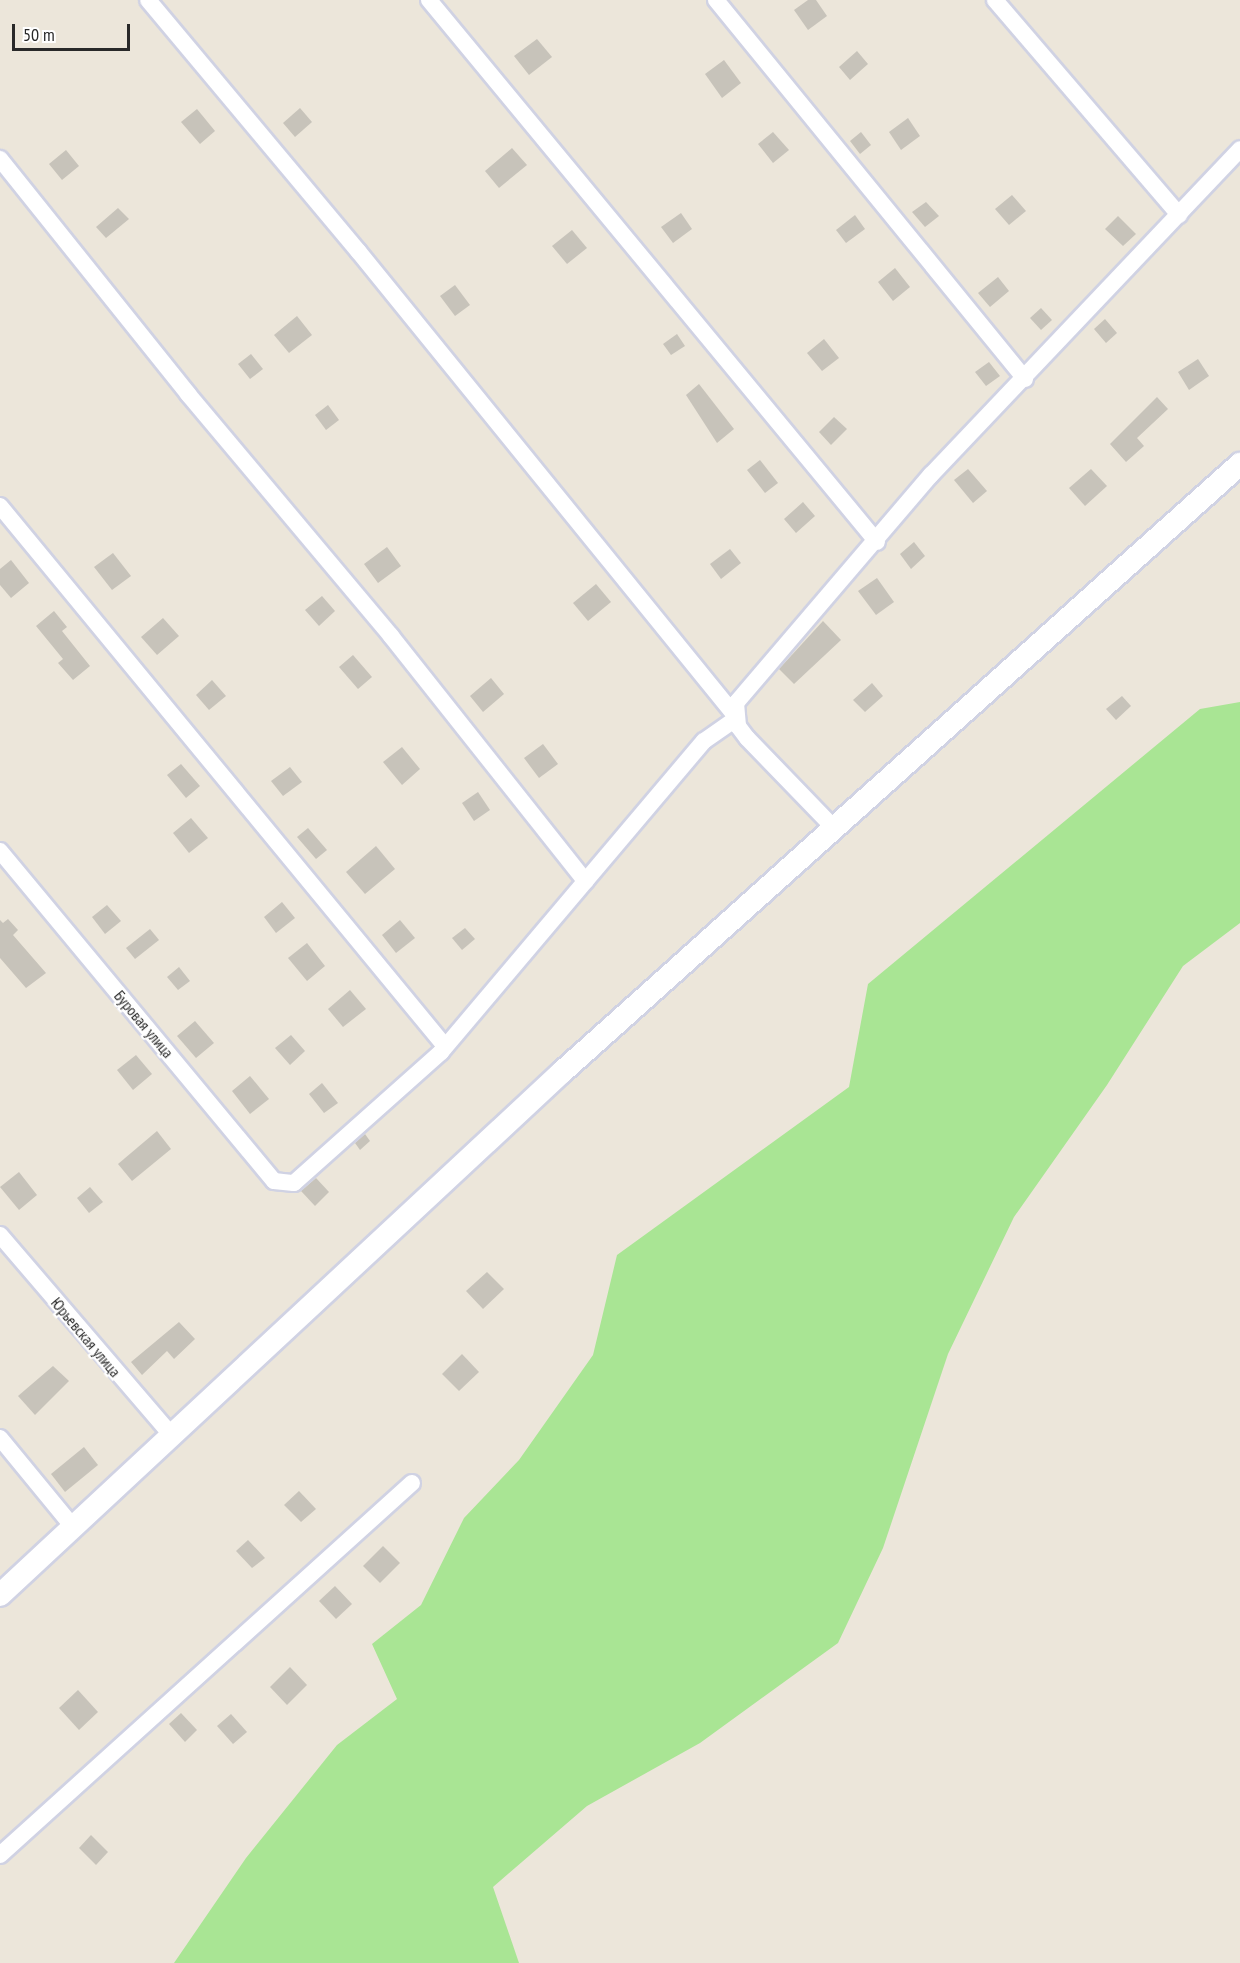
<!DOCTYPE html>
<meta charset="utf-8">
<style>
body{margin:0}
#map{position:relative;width:1240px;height:1963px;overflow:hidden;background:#ece6da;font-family:"PT Sans Narrow",sans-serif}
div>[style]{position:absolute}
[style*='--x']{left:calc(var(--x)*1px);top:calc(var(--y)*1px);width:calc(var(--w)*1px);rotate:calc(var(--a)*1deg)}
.green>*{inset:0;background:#a9e594}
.building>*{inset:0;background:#c7c3ba}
.roads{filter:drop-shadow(2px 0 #d0d2e3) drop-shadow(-2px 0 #d0d2e3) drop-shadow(0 2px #d0d2e3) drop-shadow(0 -2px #d0d2e3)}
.minor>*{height:16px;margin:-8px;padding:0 8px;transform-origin:8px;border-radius:8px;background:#fff}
.secondary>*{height:22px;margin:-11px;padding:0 11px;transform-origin:11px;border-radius:11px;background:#fff}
span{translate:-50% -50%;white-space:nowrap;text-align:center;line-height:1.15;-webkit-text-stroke:4.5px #fff;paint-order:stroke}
.street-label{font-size:16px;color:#292929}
.scale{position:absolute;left:12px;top:24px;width:118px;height:27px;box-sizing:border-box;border:3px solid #292929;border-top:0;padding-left:8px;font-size:18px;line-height:21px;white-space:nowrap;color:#292929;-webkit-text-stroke:4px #fff;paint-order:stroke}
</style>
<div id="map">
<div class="green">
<div style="clip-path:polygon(1240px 702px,1240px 923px,1183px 966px,1107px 1085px,1014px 1217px,948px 1354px,883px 1548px,838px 1643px,700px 1743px,587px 1806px,493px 1887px,519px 1963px,174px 1963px,246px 1858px,337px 1745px,397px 1699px,372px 1644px,421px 1605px,464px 1518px,519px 1460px,593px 1355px,617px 1255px,849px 1087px,868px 984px,1200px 709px)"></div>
</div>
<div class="building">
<div style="clip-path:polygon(808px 0,816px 0,827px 16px,808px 30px,794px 10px)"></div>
<div style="clip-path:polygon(537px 39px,552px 57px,529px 75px,514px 56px)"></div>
<div style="clip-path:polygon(857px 51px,868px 64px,850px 80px,839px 67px)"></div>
<div style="clip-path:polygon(724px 60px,741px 83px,722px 98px,705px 74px)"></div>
<div style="clip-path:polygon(300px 108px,312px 122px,295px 137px,283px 123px)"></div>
<div style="clip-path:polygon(197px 109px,215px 131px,200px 144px,181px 122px)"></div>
<div style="clip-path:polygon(908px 118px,920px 136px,901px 150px,889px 132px)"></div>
<div style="clip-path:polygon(773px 132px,789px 150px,773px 163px,758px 144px)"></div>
<div style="clip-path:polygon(861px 132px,871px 145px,860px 154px,850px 141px)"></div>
<div style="clip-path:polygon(512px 148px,527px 165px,499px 188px,485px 171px)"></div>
<div style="clip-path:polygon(66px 150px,79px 166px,62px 180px,49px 164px)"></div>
<div style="clip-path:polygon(1012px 195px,1026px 211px,1009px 225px,995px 209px)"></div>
<div style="clip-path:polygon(926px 202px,939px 216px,925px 227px,912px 212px)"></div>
<div style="clip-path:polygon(118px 208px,129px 219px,106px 238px,96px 227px)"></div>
<div style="clip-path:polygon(681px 213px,692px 229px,673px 243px,661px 227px)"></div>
<div style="clip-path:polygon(855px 215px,865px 229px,846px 243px,836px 230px)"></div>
<div style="clip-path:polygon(1118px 216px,1136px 234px,1123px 246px,1105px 229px)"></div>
<div style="clip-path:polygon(572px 230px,587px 248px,567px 264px,552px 246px)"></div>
<div style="clip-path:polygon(895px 268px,910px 287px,893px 301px,878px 282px)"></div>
<div style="clip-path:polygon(998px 277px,1009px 291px,990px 307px,978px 293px)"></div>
<div style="clip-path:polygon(455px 285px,470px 305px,455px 316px,440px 296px)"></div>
<div style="clip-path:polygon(1041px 308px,1052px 320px,1041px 330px,1030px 318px)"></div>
<div style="clip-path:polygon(297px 316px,312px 335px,289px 353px,274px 335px)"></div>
<div style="clip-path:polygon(1105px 319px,1117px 333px,1106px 343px,1094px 329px)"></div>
<div style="clip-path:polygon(677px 334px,685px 346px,671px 355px,663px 344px)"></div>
<div style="clip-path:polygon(824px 339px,839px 358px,822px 371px,807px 353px)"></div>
<div style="clip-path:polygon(251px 354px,263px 369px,250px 379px,238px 364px)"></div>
<div style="clip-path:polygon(1198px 359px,1209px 376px,1189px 390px,1178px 372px)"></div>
<div style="clip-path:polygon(989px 362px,1000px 376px,986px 386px,975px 372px)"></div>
<div style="clip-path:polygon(699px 384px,734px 429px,717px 443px,686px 395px)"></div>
<div style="clip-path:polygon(1157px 397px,1168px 409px,1137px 438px,1144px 446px,1126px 462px,1110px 444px)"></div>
<div style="clip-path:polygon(328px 405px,339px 420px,326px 430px,315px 415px)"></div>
<div style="clip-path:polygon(834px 417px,847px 429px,831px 445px,819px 432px)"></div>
<div style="clip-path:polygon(760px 460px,778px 483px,765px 493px,747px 470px)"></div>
<div style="clip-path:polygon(968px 469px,987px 491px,973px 503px,954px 480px)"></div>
<div style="clip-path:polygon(1091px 469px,1107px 486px,1085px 506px,1069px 488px)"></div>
<div style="clip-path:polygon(803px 502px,815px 516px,796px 533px,784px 519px)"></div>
<div style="clip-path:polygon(914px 542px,925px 556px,911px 569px,900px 554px)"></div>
<div style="clip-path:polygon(387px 547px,401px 566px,378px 583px,364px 564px)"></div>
<div style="clip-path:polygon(730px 549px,741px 563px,721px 579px,710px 564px)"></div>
<div style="clip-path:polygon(113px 553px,131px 576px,112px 590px,94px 567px)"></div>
<div style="clip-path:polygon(11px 560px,29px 583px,11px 598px,0 585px,0 569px)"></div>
<div style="clip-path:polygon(877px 578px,894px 602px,876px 615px,858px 591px)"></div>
<div style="clip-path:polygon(596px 584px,611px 602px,588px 621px,573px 603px)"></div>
<div style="clip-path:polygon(322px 596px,335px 611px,319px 626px,305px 610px)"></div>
<div style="clip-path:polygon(54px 611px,67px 627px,62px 631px,90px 666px,73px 680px,58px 663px,63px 659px,36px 626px)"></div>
<div style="clip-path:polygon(163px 618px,179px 636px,157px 655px,141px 637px)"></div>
<div style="clip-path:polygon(823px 621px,841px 640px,794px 684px,779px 669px)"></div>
<div style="clip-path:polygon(353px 655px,372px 677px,358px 689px,339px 667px)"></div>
<div style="clip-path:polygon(491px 678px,504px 694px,483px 712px,470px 696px)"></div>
<div style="clip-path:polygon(212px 680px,226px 696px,209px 710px,196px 695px)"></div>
<div style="clip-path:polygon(872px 683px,883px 696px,865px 712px,853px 700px)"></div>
<div style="clip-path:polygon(1122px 696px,1131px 706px,1116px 720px,1106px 709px)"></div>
<div style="clip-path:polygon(543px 744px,558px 764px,539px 778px,524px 758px)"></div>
<div style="clip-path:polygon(402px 747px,420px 769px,402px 785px,383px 762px)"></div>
<div style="clip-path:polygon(181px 764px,200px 786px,186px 798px,167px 775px)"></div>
<div style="clip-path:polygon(290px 767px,302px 782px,283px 796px,271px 781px)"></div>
<div style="clip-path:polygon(478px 792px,490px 810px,474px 821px,462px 803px)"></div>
<div style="clip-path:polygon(191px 818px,208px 838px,189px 853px,173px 833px)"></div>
<div style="clip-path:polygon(308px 828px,327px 850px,316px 859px,297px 837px)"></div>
<div style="clip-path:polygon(376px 846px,395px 869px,365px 894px,346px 872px)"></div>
<div style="clip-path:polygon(282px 902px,295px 918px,276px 933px,264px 917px)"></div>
<div style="clip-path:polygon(107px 905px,121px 921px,105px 934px,92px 917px)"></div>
<div style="clip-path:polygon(8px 919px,18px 930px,13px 935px,46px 973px,26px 988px,0 958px,0 920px,3px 923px)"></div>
<div style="clip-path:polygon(400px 920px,415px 938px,396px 953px,382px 935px)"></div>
<div style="clip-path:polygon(465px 928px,475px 939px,462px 950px,452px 938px)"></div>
<div style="clip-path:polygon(150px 929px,159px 940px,135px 959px,126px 948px)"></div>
<div style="clip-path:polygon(307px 943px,325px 966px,307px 981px,288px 958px)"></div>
<div style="clip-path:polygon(179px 967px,190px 981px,178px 990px,167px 977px)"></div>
<div style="clip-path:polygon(350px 990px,366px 1009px,343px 1027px,328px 1009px)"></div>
<div style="clip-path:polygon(195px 1021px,214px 1043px,196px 1058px,177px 1036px)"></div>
<div style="clip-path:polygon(291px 1035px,305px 1051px,290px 1065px,275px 1048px)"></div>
<div style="clip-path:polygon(136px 1055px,152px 1074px,133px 1090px,117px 1070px)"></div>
<div style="clip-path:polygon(250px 1076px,269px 1099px,250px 1114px,232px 1091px)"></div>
<div style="clip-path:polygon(322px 1083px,338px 1103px,324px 1113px,309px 1094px)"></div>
<div style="clip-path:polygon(157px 1131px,171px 1149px,132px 1181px,118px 1164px)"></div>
<div style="clip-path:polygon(365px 1134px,370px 1141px,360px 1150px,355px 1143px)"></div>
<div style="clip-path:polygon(19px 1172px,37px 1195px,19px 1210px,0 1187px)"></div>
<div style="clip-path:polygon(316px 1178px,329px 1192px,315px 1206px,301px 1191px)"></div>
<div style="clip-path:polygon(90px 1187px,103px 1202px,89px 1213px,77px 1198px)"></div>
<div style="clip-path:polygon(487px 1272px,504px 1289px,483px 1309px,466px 1291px)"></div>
<div style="clip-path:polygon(179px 1322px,195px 1339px,174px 1359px,167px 1351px,142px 1375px,131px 1362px)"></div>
<div style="clip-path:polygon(462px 1354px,479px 1372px,459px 1391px,442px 1374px)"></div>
<div style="clip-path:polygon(53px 1366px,69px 1381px,35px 1415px,18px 1396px)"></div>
<div style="clip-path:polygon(84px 1447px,98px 1465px,65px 1492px,51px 1474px)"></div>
<div style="clip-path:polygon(299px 1491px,316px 1509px,301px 1522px,284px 1505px)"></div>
<div style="clip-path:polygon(248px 1540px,265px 1558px,252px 1568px,236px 1551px)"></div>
<div style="clip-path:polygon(383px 1546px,400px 1563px,380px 1583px,363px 1566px)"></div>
<div style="clip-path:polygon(335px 1586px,352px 1604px,336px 1619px,319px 1601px)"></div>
<div style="clip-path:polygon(290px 1667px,307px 1685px,287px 1705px,270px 1687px)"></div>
<div style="clip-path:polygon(78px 1690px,98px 1712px,79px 1730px,59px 1708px)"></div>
<div style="clip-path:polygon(181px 1713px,197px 1730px,185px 1742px,169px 1724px)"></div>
<div style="clip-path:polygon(231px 1714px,247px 1732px,233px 1744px,217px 1726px)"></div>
<div style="clip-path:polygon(91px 1835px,108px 1852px,96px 1865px,79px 1848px)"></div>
</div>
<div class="roads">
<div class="minor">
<div style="--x:429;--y:0;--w:703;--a:50.42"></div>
<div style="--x:716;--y:0;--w:489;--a:50.8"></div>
<div style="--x:995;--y:0;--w:283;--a:49.4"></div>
<div style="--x:0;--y:159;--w:301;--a:51.3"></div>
<div style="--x:188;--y:394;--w:316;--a:50"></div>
<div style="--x:391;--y:636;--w:313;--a:51.6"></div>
<div style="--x:0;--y:506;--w:698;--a:50.52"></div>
<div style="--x:834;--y:828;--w:125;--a:-134"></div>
<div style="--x:747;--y:738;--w:15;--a:-127"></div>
<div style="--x:738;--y:726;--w:23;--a:-95"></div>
<div style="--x:736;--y:703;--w:300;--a:-49.5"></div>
<div style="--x:931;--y:475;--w:449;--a:-46.5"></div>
<div style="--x:0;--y:851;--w:429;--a:50.3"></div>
<div style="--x:274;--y:1181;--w:20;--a:6"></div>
<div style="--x:294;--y:1183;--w:197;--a:-41.7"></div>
<div style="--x:441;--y:1052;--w:407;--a:-49.8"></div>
<div style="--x:704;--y:741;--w:40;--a:-34.9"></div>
<div style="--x:737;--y:718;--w:601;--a:-129.06"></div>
<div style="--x:358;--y:251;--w:327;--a:-129.9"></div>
<div style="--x:0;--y:1235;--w:266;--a:49.4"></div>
<div style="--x:0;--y:1438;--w:115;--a:50.6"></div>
<div style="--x:0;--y:1855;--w:555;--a:-42.08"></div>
</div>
<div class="secondary">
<div style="--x:0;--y:1595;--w:768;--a:-42.94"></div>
<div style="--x:562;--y:1072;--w:911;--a:-41.88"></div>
</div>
</div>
<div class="street-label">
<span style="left:144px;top:1024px;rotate:50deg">Буровая улица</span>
<span style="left:86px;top:1337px;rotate:50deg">Юрьевская улица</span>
</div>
<div class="scale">50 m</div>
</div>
